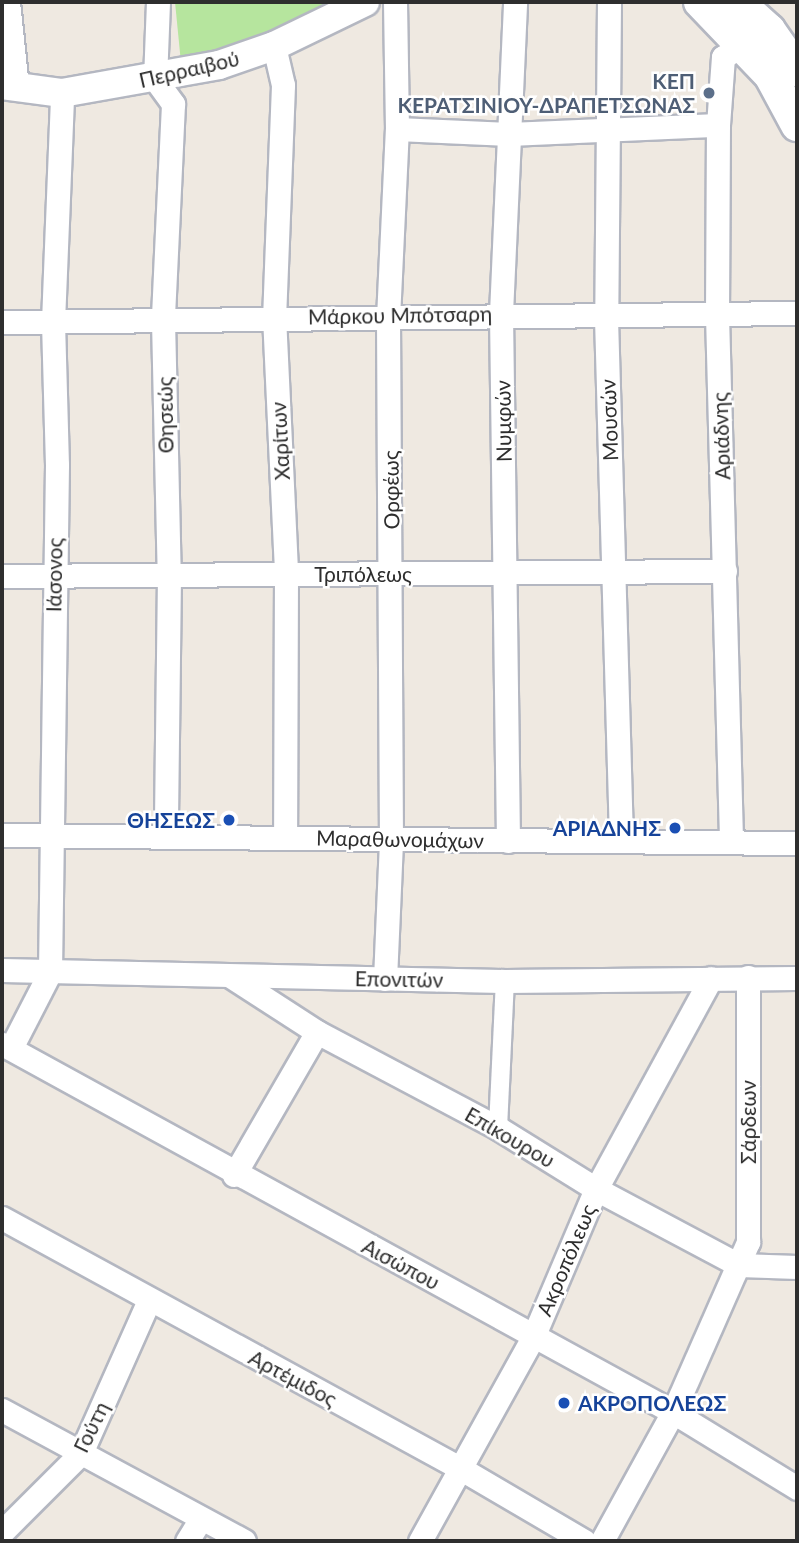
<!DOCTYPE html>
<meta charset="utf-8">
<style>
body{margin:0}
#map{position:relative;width:799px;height:1543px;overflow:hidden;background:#efe9e1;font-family:Lato,sans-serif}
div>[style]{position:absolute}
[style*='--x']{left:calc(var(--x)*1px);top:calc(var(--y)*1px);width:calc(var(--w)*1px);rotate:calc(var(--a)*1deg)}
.green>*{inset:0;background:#b6e59e}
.roads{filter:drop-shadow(2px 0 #b4b7c1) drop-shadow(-2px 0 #b4b7c1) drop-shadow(0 2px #b4b7c1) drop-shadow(0 -2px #b4b7c1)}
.pedestrian>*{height:18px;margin:-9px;padding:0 9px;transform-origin:9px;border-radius:9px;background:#fff}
.minor>*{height:23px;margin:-11.5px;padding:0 11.5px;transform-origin:11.5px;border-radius:11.5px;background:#fff}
.tertiary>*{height:28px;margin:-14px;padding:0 14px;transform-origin:14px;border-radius:14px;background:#fff}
.secondary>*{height:32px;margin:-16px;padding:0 16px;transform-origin:16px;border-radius:16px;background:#fff}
.dots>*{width:19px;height:19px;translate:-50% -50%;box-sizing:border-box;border:4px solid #fff;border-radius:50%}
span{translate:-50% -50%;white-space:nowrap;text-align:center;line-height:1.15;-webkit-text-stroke:5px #fff;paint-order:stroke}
.street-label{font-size:21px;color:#2e2e2e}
.service-label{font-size:21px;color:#4e5e75;font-weight:700}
.right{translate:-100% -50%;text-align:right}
.transit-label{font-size:21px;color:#164399;font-weight:700}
.left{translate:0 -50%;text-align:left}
.frame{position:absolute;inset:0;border:4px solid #2e2e2e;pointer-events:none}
</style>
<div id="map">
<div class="green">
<div style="clip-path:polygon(175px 2px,338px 2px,182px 73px)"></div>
</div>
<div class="roads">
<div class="pedestrian">
<div style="--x:498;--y:1128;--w:147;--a:-87.3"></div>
</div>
<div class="minor">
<div style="--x:8;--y:2;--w:85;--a:84"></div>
<div style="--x:158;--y:2;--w:77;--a:92.2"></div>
<div style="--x:155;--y:79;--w:31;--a:54"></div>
<div style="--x:173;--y:104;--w:216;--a:92.7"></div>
<div style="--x:163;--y:320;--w:255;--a:88.7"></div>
<div style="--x:169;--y:575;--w:259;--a:90.7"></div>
<div style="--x:609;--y:2;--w:316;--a:90.5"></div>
<div style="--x:606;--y:318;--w:521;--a:88.35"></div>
<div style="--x:274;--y:46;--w:40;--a:77"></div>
<div style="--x:283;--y:85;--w:231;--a:92.2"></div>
<div style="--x:274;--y:316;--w:258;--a:87.3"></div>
<div style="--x:286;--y:574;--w:263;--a:90.2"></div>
<div style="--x:397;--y:129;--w:112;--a:2.6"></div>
<div style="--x:509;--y:134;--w:209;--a:-2.5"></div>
<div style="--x:2;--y:322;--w:795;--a:-0.65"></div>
<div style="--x:2;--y:576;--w:723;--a:-0.4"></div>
<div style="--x:2;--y:835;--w:795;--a:0.58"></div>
<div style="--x:731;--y:839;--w:524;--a:-91.53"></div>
<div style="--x:717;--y:315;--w:190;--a:-89.7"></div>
<div style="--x:718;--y:125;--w:68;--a:-85.8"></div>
<div style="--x:723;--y:57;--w:23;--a:-31"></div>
<div style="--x:508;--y:841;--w:528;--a:-90.76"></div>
<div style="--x:501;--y:313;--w:311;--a:-87.4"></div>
<div style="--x:2;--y:970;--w:503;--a:1.25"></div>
<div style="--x:505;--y:981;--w:292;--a:-0.6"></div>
<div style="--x:232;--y:977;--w:101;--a:32.9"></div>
<div style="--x:317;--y:1032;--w:205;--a:27.9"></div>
<div style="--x:498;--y:1128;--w:115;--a:31.9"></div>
<div style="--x:596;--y:1189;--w:162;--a:28"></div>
<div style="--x:739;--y:1265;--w:58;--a:2"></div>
<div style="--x:385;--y:979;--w:139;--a:-87.5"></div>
<div style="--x:391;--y:840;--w:522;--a:-90.33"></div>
<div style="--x:388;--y:318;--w:189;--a:-87.3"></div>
<div style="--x:397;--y:129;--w:127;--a:-90.9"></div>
<div style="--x:2;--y:1044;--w:765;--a:28.74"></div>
<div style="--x:673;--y:1412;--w:145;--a:31.5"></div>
<div style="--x:11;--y:1048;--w:85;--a:-62.8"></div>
<div style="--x:50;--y:972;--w:507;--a:-89.21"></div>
<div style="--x:57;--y:465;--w:143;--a:-91.6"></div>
<div style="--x:53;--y:322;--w:229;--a:-87.7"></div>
<div style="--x:234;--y:1175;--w:165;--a:-59.9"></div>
<div style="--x:2;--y:1218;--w:520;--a:28.64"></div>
<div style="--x:458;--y:1467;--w:146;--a:30.4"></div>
<div style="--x:2;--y:1410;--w:275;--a:28.4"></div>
<div style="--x:2;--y:1532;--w:112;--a:-45"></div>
<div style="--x:81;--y:1453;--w:167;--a:-66"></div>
<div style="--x:187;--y:1541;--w:26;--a:-58"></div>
<div style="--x:420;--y:1541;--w:235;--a:-61"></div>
<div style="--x:534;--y:1335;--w:159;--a:-67"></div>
<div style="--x:596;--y:1189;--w:240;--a:-61.4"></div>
<div style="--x:602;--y:1541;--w:147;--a:-61.2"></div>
<div style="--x:673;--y:1412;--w:186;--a:-66.2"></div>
<div style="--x:748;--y:1242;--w:265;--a:-90"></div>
</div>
<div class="tertiary">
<div style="--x:2;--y:85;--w:61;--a:7.6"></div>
<div style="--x:62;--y:93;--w:159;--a:-10.1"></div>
<div style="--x:219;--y:65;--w:58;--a:-19.1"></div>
<div style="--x:274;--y:46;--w:101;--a:-25.8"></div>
</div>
<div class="secondary">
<div style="--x:700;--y:2;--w:101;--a:46.2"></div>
<div style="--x:770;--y:75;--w:57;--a:61.6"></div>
<div style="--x:738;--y:2;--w:42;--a:42.1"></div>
<div style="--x:769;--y:30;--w:49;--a:55"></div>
</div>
</div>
<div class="dots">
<div style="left:709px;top:93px;background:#5c6f8a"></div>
<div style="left:229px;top:820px;background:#1a4fb4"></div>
<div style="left:675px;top:828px;background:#1a4fb4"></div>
<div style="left:564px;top:1403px;background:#1a4fb4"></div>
</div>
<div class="street-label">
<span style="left:189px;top:69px;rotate:-13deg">Περραιβού</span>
<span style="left:400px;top:315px;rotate:-1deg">Μάρκου Μπότσαρη</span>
<span style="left:165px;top:415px;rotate:-91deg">Θησεώς</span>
<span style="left:609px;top:420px;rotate:-92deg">Μουσών</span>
<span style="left:503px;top:421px;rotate:-91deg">Νυμφών</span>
<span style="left:721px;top:436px;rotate:-92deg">Αριάδνης</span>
<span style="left:280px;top:441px;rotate:-93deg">Χαρίτων</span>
<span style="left:391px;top:490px;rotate:-91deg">Ορφέως</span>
<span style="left:363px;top:574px">Τριπόλεως</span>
<span style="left:54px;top:575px;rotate:-89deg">Ιάσονος</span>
<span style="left:400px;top:839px;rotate:1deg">Μαραθωνομάχων</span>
<span style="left:399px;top:979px;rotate:1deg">Επονιτών</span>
<span style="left:748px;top:1122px;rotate:-90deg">Σάρδεων</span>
<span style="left:510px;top:1137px;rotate:30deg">Επίκουρου</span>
<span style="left:566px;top:1260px;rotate:-67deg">Ακροπόλεως</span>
<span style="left:401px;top:1264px;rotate:28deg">Αισώπου</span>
<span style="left:293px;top:1378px;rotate:28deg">Αρτέμιδος</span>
<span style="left:91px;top:1427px;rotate:-64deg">Γούτη</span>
</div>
<div class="service-label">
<span class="right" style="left:695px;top:93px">ΚΕΠ<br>ΚΕΡΑΤΣΙΝΙΟΥ-ΔΡΑΠΕΤΣΩΝΑΣ</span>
</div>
<div class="transit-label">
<span class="right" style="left:215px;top:820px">ΘΗΣΕΩΣ</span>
<span class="right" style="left:661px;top:828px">ΑΡΙΑΔΝΗΣ</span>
<span class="left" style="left:578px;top:1403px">ΑΚΡΟΠΟΛΕΩΣ</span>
</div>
<div class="frame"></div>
</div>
